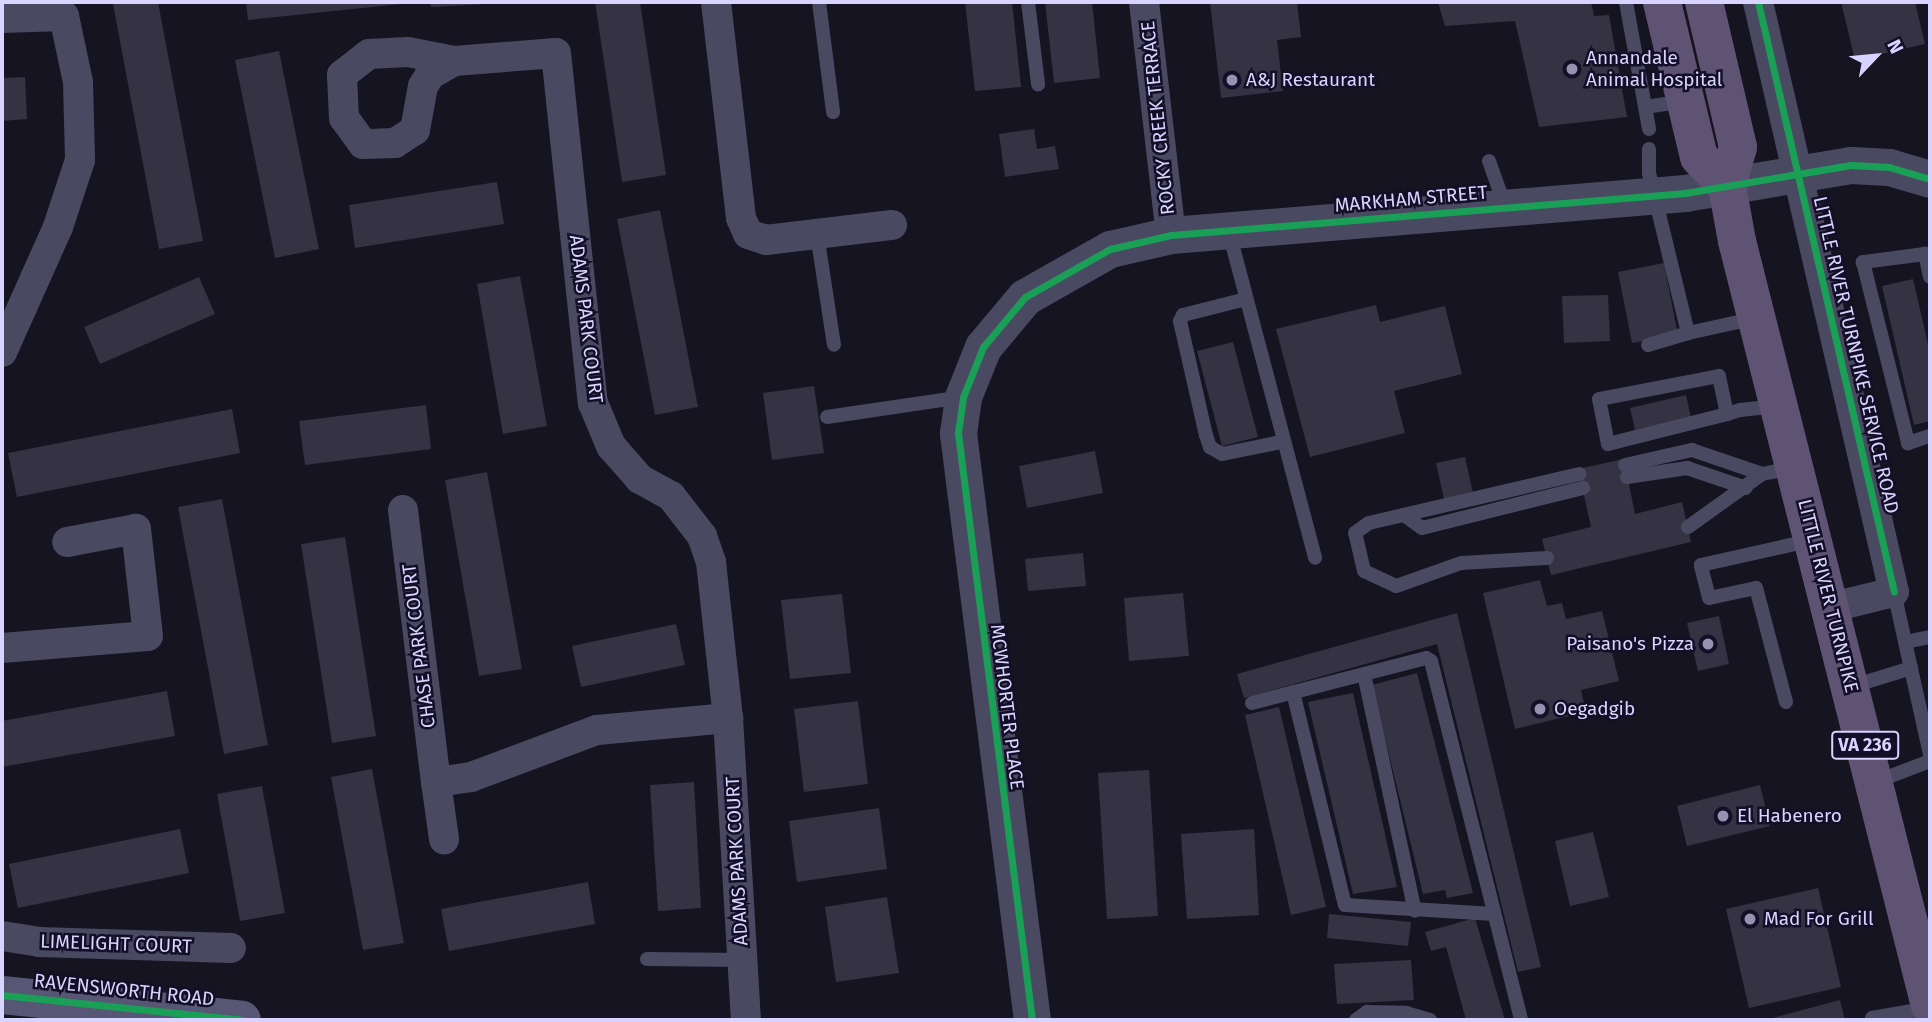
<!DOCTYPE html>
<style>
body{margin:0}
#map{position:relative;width:1932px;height:1022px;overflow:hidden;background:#161421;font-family:"Fira Sans",sans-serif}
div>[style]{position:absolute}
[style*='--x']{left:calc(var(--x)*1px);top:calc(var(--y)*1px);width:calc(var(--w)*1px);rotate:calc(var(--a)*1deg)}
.building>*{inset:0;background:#343243}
.service>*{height:14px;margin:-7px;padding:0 7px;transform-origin:7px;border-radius:7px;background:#4a4962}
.minor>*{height:30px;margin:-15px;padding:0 15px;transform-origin:15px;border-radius:15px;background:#4a4962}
.tertiary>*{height:37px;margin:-18.5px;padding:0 18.5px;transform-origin:18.5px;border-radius:18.5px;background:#4a4962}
.secondary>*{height:38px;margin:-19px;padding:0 19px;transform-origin:19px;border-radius:19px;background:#575674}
.primary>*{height:38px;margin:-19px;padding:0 19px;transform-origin:19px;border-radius:19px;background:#5e5373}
.cycleway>*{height:7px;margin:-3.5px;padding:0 3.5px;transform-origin:3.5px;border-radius:3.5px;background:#1a9f57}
.dots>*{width:19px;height:19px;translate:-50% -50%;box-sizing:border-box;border:4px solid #130f26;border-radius:50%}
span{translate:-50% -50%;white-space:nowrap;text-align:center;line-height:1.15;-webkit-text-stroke:5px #130f26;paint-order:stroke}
.shield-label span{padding:2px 5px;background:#130f26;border:2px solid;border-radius:5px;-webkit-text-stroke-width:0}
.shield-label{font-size:18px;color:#d9d4ff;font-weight:700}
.poi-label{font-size:19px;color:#d9d4ff}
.left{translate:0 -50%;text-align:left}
.right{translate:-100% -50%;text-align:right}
.street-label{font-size:19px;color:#d9d4ff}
.frame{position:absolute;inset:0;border:4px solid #d9d4ff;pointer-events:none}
.north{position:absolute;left:1841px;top:21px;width:70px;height:70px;-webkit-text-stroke:5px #130f26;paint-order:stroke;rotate:64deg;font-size:19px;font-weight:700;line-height:28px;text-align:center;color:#d9d4ff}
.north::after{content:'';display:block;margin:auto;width:24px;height:32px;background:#d9d4ff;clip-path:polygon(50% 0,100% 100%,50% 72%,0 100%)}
</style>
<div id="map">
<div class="building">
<div style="clip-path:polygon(158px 2px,203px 241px,159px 249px,113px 4px)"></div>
<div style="clip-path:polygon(246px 2px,401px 2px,401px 4px,248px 20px)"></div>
<div style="clip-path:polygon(430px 2px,487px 2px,487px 4px,431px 7px)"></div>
<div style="clip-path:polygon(595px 2px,640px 2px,666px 175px,622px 182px)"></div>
<div style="clip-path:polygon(965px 2px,1012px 2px,1021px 87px,975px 91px)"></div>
<div style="clip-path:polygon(1045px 2px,1092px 2px,1100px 78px,1054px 83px)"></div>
<div style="clip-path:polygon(1210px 2px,1297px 2px,1301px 37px,1277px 40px,1283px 91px,1221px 98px)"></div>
<div style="clip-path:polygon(1438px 2px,1591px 2px,1594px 16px,1609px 15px,1627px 117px,1539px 127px,1515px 21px,1445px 26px)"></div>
<div style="clip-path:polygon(1841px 2px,1915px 2px,1925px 44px,1855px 60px)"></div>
<div style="clip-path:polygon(279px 51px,319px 249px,275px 258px,235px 60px)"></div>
<div style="clip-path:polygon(25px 77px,27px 119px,2px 121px,2px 78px)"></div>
<div style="clip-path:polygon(1034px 129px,1037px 149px,1055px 146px,1059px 169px,1005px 177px,999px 134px)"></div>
<div style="clip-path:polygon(497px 182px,504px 224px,355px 248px,349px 205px)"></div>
<div style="clip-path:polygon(660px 210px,698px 407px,655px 415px,617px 219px)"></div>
<div style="clip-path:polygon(1664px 263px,1678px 335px,1632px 343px,1618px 272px)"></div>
<div style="clip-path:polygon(520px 276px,547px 426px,503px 434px,477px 284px)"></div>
<div style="clip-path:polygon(199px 277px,215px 314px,100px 364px,84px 327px)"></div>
<div style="clip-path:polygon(1913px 279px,1930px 353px,1930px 421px,1914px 425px,1882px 286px)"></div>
<div style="clip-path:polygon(1608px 295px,1610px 341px,1564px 343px,1562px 296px)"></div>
<div style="clip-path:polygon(1376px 305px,1380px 322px,1445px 306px,1462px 374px,1394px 391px,1405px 433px,1310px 457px,1276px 329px)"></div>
<div style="clip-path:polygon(1233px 342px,1258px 437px,1222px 446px,1197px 351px)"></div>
<div style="clip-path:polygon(814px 386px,824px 453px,772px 460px,763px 393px)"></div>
<div style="clip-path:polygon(1686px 395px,1691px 418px,1635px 430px,1630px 408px)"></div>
<div style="clip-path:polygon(426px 405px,431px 449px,305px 465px,299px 421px)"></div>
<div style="clip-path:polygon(232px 409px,240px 453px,17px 497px,8px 453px)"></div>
<div style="clip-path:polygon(1095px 451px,1103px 493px,1027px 508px,1019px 466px)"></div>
<div style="clip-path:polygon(1465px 457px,1473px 493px,1444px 499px,1436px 463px)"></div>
<div style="clip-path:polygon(1624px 459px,1635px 514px,1682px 502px,1691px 542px,1551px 575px,1542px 539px,1591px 527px,1578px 469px)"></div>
<div style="clip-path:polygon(487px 472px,522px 669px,479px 676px,445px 480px)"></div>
<div style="clip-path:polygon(222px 499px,268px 745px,224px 754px,178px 507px)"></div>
<div style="clip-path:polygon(345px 537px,376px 736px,332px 743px,301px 544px)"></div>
<div style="clip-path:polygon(1083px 553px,1086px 586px,1028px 591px,1025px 559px)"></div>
<div style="clip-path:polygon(1540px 580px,1547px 606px,1562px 603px,1566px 619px,1602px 611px,1619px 681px,1581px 690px,1586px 712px,1515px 729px,1483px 593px)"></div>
<div style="clip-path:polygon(1183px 593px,1189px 656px,1129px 661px,1124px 598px)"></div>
<div style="clip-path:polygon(842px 594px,851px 673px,790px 679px,781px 600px)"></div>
<div style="clip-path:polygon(1457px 613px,1541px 967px,1518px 972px,1437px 644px,1244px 698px,1237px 674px)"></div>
<div style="clip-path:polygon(1719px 616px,1729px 664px,1698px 671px,1687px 623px)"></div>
<div style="clip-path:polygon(676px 624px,685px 665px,581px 687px,572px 646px)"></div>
<div style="clip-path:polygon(1417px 673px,1473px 893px,1447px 898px,1445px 890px,1423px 894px,1372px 685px)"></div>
<div style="clip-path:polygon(167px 691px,175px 736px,2px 767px,2px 721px)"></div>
<div style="clip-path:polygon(1353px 693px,1397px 887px,1353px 894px,1308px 702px)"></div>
<div style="clip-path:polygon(858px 701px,868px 784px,804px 792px,794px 709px)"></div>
<div style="clip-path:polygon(1279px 707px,1326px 907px,1291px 915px,1245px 715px)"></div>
<div style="clip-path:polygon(372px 769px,404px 943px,363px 950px,331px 777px)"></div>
<div style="clip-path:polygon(1149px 770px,1158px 916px,1107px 919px,1098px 773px)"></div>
<div style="clip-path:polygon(694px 782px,701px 908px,658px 911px,650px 785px)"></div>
<div style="clip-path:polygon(1760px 785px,1770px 826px,1687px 846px,1677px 806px)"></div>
<div style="clip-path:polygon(262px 786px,285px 913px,240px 921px,217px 794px)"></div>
<div style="clip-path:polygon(879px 808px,887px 869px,797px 882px,789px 821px)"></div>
<div style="clip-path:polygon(180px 829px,189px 873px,18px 908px,9px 864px)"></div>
<div style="clip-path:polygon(1254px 829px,1259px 915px,1187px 919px,1181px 834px)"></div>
<div style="clip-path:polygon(1593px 832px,1609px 897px,1570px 906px,1555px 841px)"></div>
<div style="clip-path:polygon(588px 882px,595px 924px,449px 951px,441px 909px)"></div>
<div style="clip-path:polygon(1818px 888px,1841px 987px,1749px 1008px,1726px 909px)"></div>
<div style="clip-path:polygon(887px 897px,899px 973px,836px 982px,825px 907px)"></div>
<div style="clip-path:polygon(1329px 914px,1411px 922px,1408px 946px,1327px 938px)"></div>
<div style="clip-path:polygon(1475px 918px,1505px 1020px,1466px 1020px,1446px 947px,1431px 951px,1425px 932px)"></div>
<div style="clip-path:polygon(1411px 960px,1414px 1000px,1337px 1004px,1334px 964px)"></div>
<div style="clip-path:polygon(1840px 1000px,1845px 1020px,1769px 1020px,1769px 1019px)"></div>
</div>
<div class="service">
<div style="--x:819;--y:2;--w:111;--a:82.7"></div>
<div style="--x:1028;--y:2;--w:83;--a:83"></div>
<div style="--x:1626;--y:2;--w:129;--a:79.7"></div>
<div style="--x:1645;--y:107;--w:40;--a:-8.5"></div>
<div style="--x:1649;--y:149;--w:24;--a:90"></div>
<div style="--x:1649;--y:173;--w:165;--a:76.3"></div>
<div style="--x:1688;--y:333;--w:70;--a:-12.4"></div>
<div style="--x:1489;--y:161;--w:48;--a:70.4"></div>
<div style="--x:1229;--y:232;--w:337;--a:75.2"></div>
<div style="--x:817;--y:234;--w:112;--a:81.3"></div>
<div style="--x:1930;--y:277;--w:24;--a:-102"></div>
<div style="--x:1925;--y:254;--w:63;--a:172.6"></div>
<div style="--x:1863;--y:262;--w:187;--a:76"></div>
<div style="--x:1908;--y:443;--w:23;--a:-18"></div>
<div style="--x:1246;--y:299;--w:65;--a:165.7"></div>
<div style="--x:1183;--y:315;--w:7;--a:117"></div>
<div style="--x:1180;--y:321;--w:117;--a:77.2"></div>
<div style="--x:1206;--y:435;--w:13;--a:72"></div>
<div style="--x:1210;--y:447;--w:14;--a:30"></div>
<div style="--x:1222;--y:454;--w:60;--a:-11.5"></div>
<div style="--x:1648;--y:345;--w:42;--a:-16.7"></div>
<div style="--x:1727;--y:414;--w:39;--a:-102"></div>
<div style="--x:1719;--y:376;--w:122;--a:169.1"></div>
<div style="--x:1599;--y:399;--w:46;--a:78.7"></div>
<div style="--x:1608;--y:444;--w:123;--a:-14.1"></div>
<div style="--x:1727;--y:414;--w:14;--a:-17"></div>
<div style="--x:1740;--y:410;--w:38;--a:-6"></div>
<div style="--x:827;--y:417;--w:136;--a:-8.4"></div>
<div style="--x:1625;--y:465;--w:69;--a:-12.6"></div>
<div style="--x:1692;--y:450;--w:74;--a:18.9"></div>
<div style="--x:1627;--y:477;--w:61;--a:-8.5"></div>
<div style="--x:1687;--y:468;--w:62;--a:18.7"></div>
<div style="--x:1404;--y:515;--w:22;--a:36"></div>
<div style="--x:1422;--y:528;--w:166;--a:-14"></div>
<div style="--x:1688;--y:527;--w:91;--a:-35.6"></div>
<div style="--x:1762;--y:474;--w:33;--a:-11"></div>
<div style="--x:1547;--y:558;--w:86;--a:176.7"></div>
<div style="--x:1461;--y:563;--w:69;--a:160.5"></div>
<div style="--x:1396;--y:586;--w:35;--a:-155"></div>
<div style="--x:1364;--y:571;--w:39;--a:-103"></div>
<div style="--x:1355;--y:533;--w:17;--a:-36"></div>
<div style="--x:1369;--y:523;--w:216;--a:-13.1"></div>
<div style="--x:1894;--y:592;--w:166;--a:77.5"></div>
<div style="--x:1905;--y:642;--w:25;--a:-11"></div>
<div style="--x:1364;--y:674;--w:242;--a:77.9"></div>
<div style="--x:1853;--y:686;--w:61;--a:-17.2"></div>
<div style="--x:1293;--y:692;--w:219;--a:76.3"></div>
<div style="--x:1345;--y:905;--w:149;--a:3.5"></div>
<div style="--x:1786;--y:702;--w:118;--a:-104.7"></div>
<div style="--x:1756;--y:588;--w:48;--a:168"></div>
<div style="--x:1709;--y:598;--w:34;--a:-104"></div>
<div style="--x:1701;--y:565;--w:115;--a:-12.6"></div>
<div style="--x:1252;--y:703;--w:180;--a:-14.5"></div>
<div style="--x:1426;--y:658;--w:6;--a:31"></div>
<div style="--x:1431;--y:661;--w:370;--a:75.9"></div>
<div style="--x:1875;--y:782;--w:59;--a:-20.9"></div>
<div style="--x:647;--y:959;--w:96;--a:0.6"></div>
<div style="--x:1872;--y:1018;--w:58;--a:-10"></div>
<div style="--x:1356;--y:1020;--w:14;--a:-36"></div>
<div style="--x:1367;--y:1012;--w:39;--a:1"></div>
<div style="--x:1406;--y:1013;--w:25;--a:16"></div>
</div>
<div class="minor">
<div style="--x:716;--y:2;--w:217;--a:83.4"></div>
<div style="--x:741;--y:218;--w:17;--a:66"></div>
<div style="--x:748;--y:234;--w:19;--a:18"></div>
<div style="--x:766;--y:240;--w:127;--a:-6.8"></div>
<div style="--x:1144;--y:2;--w:235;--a:83.4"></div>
<div style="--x:1758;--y:2;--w:605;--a:77.02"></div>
<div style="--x:1894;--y:592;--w:64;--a:166.4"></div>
<div style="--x:2;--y:18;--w:62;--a:-1.8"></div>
<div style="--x:64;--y:16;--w:67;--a:78"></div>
<div style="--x:78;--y:82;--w:78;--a:88.5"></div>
<div style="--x:80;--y:160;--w:71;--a:108.2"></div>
<div style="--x:58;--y:227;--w:137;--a:114.1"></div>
<div style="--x:454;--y:61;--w:28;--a:150"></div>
<div style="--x:430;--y:75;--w:13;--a:122"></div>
<div style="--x:423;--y:86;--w:45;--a:100.3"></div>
<div style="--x:415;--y:130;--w:24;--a:147"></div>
<div style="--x:395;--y:143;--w:32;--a:178"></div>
<div style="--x:363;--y:144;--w:32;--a:-126"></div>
<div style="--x:344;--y:118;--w:43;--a:-92.7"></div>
<div style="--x:342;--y:75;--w:34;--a:-38"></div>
<div style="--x:369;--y:54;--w:39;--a:-3"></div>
<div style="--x:408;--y:52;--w:47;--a:11.1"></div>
<div style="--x:454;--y:61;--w:102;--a:-4.5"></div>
<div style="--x:556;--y:53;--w:352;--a:84"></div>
<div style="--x:593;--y:403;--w:47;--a:67.3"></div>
<div style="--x:611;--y:446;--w:44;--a:48.7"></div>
<div style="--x:640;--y:479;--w:35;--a:29"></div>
<div style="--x:671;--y:496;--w:51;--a:52.2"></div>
<div style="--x:702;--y:536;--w:28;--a:71"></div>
<div style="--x:711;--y:562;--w:157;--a:83.8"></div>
<div style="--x:728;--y:718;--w:303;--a:86.6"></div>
<div style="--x:403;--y:510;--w:274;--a:83.1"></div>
<div style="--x:436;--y:782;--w:35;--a:-8"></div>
<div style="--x:471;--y:777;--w:134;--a:-20.5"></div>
<div style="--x:597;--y:730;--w:132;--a:-5.2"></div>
<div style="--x:2;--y:648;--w:146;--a:-4.7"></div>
<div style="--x:148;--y:636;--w:108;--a:-96.4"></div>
<div style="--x:136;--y:529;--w:70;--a:169.3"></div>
<div style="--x:436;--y:782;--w:58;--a:82"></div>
<div style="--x:2;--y:936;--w:37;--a:9"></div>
<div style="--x:39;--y:942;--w:192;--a:1.8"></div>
</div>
<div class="tertiary">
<div style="--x:1032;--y:1020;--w:592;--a:-97.19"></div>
<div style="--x:958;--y:433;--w:36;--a:-82"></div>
<div style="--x:963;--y:397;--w:54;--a:-68.2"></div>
<div style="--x:983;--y:347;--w:65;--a:-50"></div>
<div style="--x:1025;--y:297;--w:98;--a:-29.5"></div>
<div style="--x:1110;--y:249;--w:63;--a:-12.9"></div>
<div style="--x:1171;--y:235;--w:516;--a:-4.67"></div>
<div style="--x:1685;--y:193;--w:168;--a:-9.6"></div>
<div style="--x:1851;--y:165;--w:38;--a:3"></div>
<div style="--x:1889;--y:167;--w:43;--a:16.3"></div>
</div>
<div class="secondary">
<div style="--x:2;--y:995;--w:241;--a:5.9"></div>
</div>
<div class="primary">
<div style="--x:1662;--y:2;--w:159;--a:76.6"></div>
<div style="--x:1699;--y:157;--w:40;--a:46"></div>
<div style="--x:1704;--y:2;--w:149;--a:76.8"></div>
<div style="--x:1738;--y:147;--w:41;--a:105.8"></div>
<div style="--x:1727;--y:186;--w:56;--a:79.7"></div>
<div style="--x:1737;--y:241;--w:789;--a:75.84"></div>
</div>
<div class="cycleway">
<div style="--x:1758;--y:2;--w:605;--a:77.02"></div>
<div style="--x:2;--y:995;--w:241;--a:5.9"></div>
<div style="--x:1032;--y:1020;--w:592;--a:-97.19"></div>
<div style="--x:958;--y:433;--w:36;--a:-82"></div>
<div style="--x:963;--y:397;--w:54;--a:-68.2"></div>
<div style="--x:983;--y:347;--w:65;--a:-50"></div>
<div style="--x:1025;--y:297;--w:98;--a:-29.5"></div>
<div style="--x:1110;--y:249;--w:63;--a:-12.9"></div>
<div style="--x:1171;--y:235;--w:516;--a:-4.67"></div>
<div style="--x:1685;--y:193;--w:168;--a:-9.6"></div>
<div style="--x:1851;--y:165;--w:38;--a:3"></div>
<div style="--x:1889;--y:167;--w:43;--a:16.3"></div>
</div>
<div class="dots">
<div style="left:1572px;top:69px;background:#9591b1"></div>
<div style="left:1232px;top:80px;background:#9591b1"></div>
<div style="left:1708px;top:644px;background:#9591b1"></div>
<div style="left:1540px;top:709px;background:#9591b1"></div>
<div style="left:1723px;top:816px;background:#9591b1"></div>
<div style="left:1750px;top:919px;background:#9591b1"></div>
</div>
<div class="shield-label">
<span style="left:1865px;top:745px">VA 236</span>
</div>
<div class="poi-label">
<span class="left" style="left:1586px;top:69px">Annandale<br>Animal Hospital</span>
<span class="left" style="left:1246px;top:80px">A&amp;J Restaurant</span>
<span class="right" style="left:1694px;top:644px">Paisano's Pizza</span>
<span class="left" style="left:1554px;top:709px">Oegadgib</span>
<span class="left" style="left:1737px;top:816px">El Habenero</span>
<span class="left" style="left:1764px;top:919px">Mad For Grill</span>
</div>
<div class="street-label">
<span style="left:1158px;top:118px;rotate:-96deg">ROCKY CREEK TERRACE</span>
<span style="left:1411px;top:199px;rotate:-5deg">MARKHAM STREET</span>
<span style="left:586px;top:319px;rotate:83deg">ADAMS PARK COURT</span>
<span style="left:1856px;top:355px;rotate:77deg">LITTLE RIVER TURNPIKE SERVICE ROAD</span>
<span style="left:1828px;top:596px;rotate:76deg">LITTLE RIVER TURNPIKE</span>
<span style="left:419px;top:646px;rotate:-97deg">CHASE PARK COURT</span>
<span style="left:1007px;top:707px;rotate:83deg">MCWHORTER PLACE</span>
<span style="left:737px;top:861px;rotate:-93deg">ADAMS PARK COURT</span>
<span style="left:116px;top:944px;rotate:2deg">LIMELIGHT COURT</span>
<span style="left:124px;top:990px;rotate:6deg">RAVENSWORTH ROAD</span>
</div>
<div class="frame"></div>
<div class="north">N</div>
</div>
